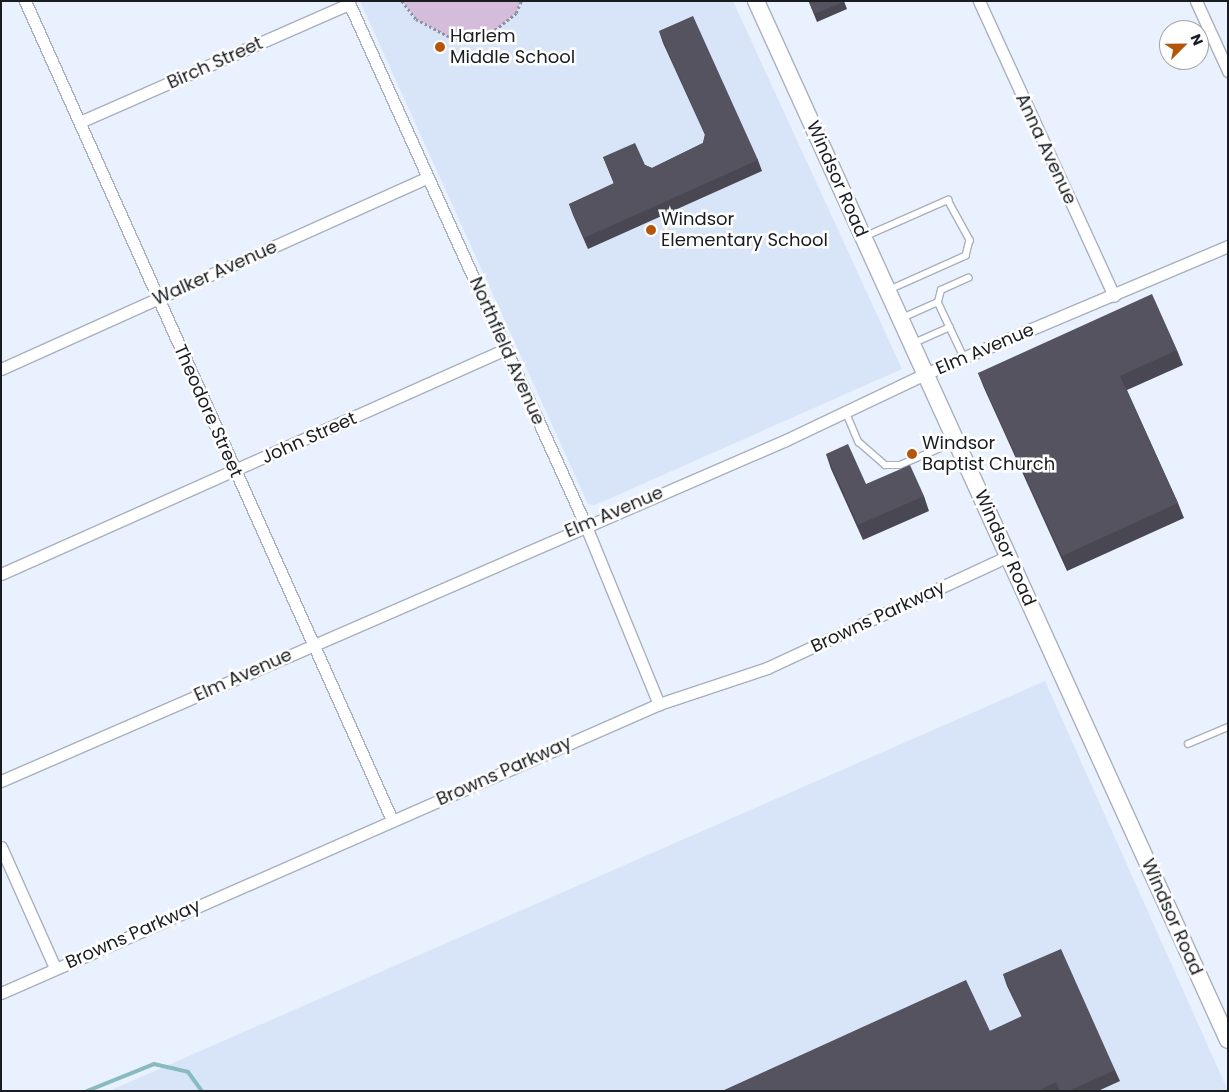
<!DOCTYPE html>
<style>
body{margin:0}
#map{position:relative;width:1229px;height:1092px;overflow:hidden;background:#e9f1ff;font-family:Poppins,sans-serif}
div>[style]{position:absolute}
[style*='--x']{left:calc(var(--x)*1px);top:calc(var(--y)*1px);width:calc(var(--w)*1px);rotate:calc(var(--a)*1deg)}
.built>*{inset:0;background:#d8e4f8}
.green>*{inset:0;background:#d6bcdb}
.stream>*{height:4px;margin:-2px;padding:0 2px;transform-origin:2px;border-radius:2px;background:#88bbbf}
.path>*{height:2.5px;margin-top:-1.25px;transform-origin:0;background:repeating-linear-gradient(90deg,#8c929c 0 2.5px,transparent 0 5px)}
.roads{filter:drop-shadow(1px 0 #a9b0bd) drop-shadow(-1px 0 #a9b0bd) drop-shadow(0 1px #a9b0bd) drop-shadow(0 -1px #a9b0bd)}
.lane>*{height:5.5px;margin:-2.75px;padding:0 2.75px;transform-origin:2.75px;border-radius:2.75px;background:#fff}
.street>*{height:11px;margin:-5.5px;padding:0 5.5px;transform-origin:5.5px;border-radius:5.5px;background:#fff}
.secondary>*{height:16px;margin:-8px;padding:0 8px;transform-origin:8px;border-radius:8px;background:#fff}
.wall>*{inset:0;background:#484752}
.building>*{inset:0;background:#54535f}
.dots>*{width:14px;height:14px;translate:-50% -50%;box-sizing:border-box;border:2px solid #fff;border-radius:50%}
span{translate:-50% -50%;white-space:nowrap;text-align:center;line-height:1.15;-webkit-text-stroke:5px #fff;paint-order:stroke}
.poi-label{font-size:18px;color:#191c21}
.left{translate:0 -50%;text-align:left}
.street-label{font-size:18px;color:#191c21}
.frame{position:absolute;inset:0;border:2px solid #191c21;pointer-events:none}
.north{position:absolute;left:1159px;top:20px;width:50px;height:50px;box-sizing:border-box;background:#fff;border:1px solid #a3a4a6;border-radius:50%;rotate:67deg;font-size:14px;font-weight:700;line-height:20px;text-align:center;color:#191c21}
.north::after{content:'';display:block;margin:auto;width:18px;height:22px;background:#b4550a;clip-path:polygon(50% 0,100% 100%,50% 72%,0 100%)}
</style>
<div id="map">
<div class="built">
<div style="clip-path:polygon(360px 1px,733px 1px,902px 369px,595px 505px,588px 504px)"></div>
<div style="clip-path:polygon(1045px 681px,1228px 1091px,109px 1091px,150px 1073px)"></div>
</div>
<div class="green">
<div style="clip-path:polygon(402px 1px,521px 1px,516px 13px,487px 36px,451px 38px,416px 19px)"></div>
</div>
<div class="stream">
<div style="--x:87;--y:1091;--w:72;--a:-21.9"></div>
<div style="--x:154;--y:1064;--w:35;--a:13"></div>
<div style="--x:188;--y:1072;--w:24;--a:54"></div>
</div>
<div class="path">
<div style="--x:402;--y:1;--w:23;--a:52"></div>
<div style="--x:416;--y:19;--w:40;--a:28"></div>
<div style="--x:451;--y:38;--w:36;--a:-3"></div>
<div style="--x:487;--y:36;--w:37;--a:-38"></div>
<div style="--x:516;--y:13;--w:13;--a:-67"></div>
</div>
<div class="roads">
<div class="lane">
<div style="--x:866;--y:236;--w:90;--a:-23.7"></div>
<div style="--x:948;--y:200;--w:46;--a:61.2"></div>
<div style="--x:970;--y:240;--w:16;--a:104"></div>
<div style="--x:966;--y:256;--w:83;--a:155.9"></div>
<div style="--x:938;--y:302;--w:12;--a:-76"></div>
<div style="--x:941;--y:290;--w:30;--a:-24"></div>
<div style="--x:902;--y:318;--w:39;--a:-24"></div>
<div style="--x:938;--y:302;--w:61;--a:64.7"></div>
<div style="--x:914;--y:343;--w:39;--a:-24"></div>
<div style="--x:846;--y:412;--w:33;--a:67"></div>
<div style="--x:859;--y:442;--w:35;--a:41"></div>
<div style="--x:885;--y:465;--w:15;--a:0"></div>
<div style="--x:900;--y:465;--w:60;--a:-22.7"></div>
<div style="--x:1188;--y:744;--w:43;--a:-23"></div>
</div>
<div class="street">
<div style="--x:25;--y:1;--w:897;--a:65.86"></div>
<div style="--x:348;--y:1;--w:574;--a:65.62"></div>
<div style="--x:585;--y:524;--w:195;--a:67.7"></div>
<div style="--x:979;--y:1;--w:324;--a:65.4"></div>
<div style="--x:1196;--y:1;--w:77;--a:65.4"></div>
<div style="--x:82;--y:121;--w:292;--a:-23.7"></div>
<div style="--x:1;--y:369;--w:468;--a:-24.2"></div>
<div style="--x:1;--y:574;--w:553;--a:-24.02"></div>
<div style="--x:1;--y:781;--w:856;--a:-23.48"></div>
<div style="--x:786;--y:440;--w:154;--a:-25.4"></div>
<div style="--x:925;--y:374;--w:329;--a:-22.9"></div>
<div style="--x:1;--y:847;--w:133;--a:65.9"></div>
<div style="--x:1;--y:993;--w:719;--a:-23.71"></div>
<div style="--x:659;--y:704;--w:114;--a:-18.4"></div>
<div style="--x:767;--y:668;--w:266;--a:-24.9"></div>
</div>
<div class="secondary">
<div style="--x:756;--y:1;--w:1141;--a:65.57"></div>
</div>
</div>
<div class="wall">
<div style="clip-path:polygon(844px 1px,847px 9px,817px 22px,809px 2px)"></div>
<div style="clip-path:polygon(659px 31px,758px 160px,762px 171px,588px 249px,573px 215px,569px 204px,614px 184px,603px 157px,645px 165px,652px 168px,703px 143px,705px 135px,663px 43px)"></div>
<div style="clip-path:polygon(1177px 350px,1183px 365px,1127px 390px,1178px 503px,1184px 518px,1067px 571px,984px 388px,978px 373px)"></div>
<div style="clip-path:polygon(826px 454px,866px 484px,924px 496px,929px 511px,863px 540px,831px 469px)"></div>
<div style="clip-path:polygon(1003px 974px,1115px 1070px,1120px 1081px,1098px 1091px,722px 1091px,990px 1031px,1022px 1017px,1007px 986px)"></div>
</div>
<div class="building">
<div style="clip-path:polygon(811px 1px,844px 1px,844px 2px,814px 14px,809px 2px)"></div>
<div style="clip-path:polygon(693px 16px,758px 160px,584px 238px,569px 204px,614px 183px,603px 157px,635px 143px,645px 165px,652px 168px,703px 143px,705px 134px,659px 31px)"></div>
<div style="clip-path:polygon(1152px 294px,1177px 350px,1120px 376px,1178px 503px,1062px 556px,978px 373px)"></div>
<div style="clip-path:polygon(848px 444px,866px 484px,910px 465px,924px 496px,858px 525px,826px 454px)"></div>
<div style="clip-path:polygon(1061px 949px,1115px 1070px,1069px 1091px,1060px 1091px,1056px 1082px,1038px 1091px,722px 1091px,966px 980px,990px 1031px,1022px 1016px,1003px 974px)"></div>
</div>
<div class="dots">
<div style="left:440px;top:47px;background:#b4550a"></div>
<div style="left:651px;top:230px;background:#b4550a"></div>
<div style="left:912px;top:454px;background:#b4550a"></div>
</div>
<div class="poi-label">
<span class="left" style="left:450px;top:47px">Harlem<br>Middle School</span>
<span class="left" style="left:661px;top:230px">Windsor<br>Elementary School</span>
<span class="left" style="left:922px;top:454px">Windsor<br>Baptist Church</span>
</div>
<div class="street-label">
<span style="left:215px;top:63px;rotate:-24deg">Birch Street</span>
<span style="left:1046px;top:149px;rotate:65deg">Anna Avenue</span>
<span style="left:837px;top:179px;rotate:66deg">Windsor Road</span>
<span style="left:215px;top:273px;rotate:-24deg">Walker Avenue</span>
<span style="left:985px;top:349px;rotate:-23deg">Elm Avenue</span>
<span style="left:507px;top:351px;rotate:66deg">Northfield Avenue</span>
<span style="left:208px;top:411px;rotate:66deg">Theodore Street</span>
<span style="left:309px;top:438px;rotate:-24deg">John Street</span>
<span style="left:614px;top:512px;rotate:-23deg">Elm Avenue</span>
<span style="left:1005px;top:548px;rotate:66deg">Windsor Road</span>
<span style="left:878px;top:617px;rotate:-25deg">Browns Parkway</span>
<span style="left:243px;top:675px;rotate:-24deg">Elm Avenue</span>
<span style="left:504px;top:771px;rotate:-24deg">Browns Parkway</span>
<span style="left:1172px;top:917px;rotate:66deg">Windsor Road</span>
<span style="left:133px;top:934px;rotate:-24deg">Browns Parkway</span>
</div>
<div class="frame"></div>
<div class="north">N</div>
</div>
